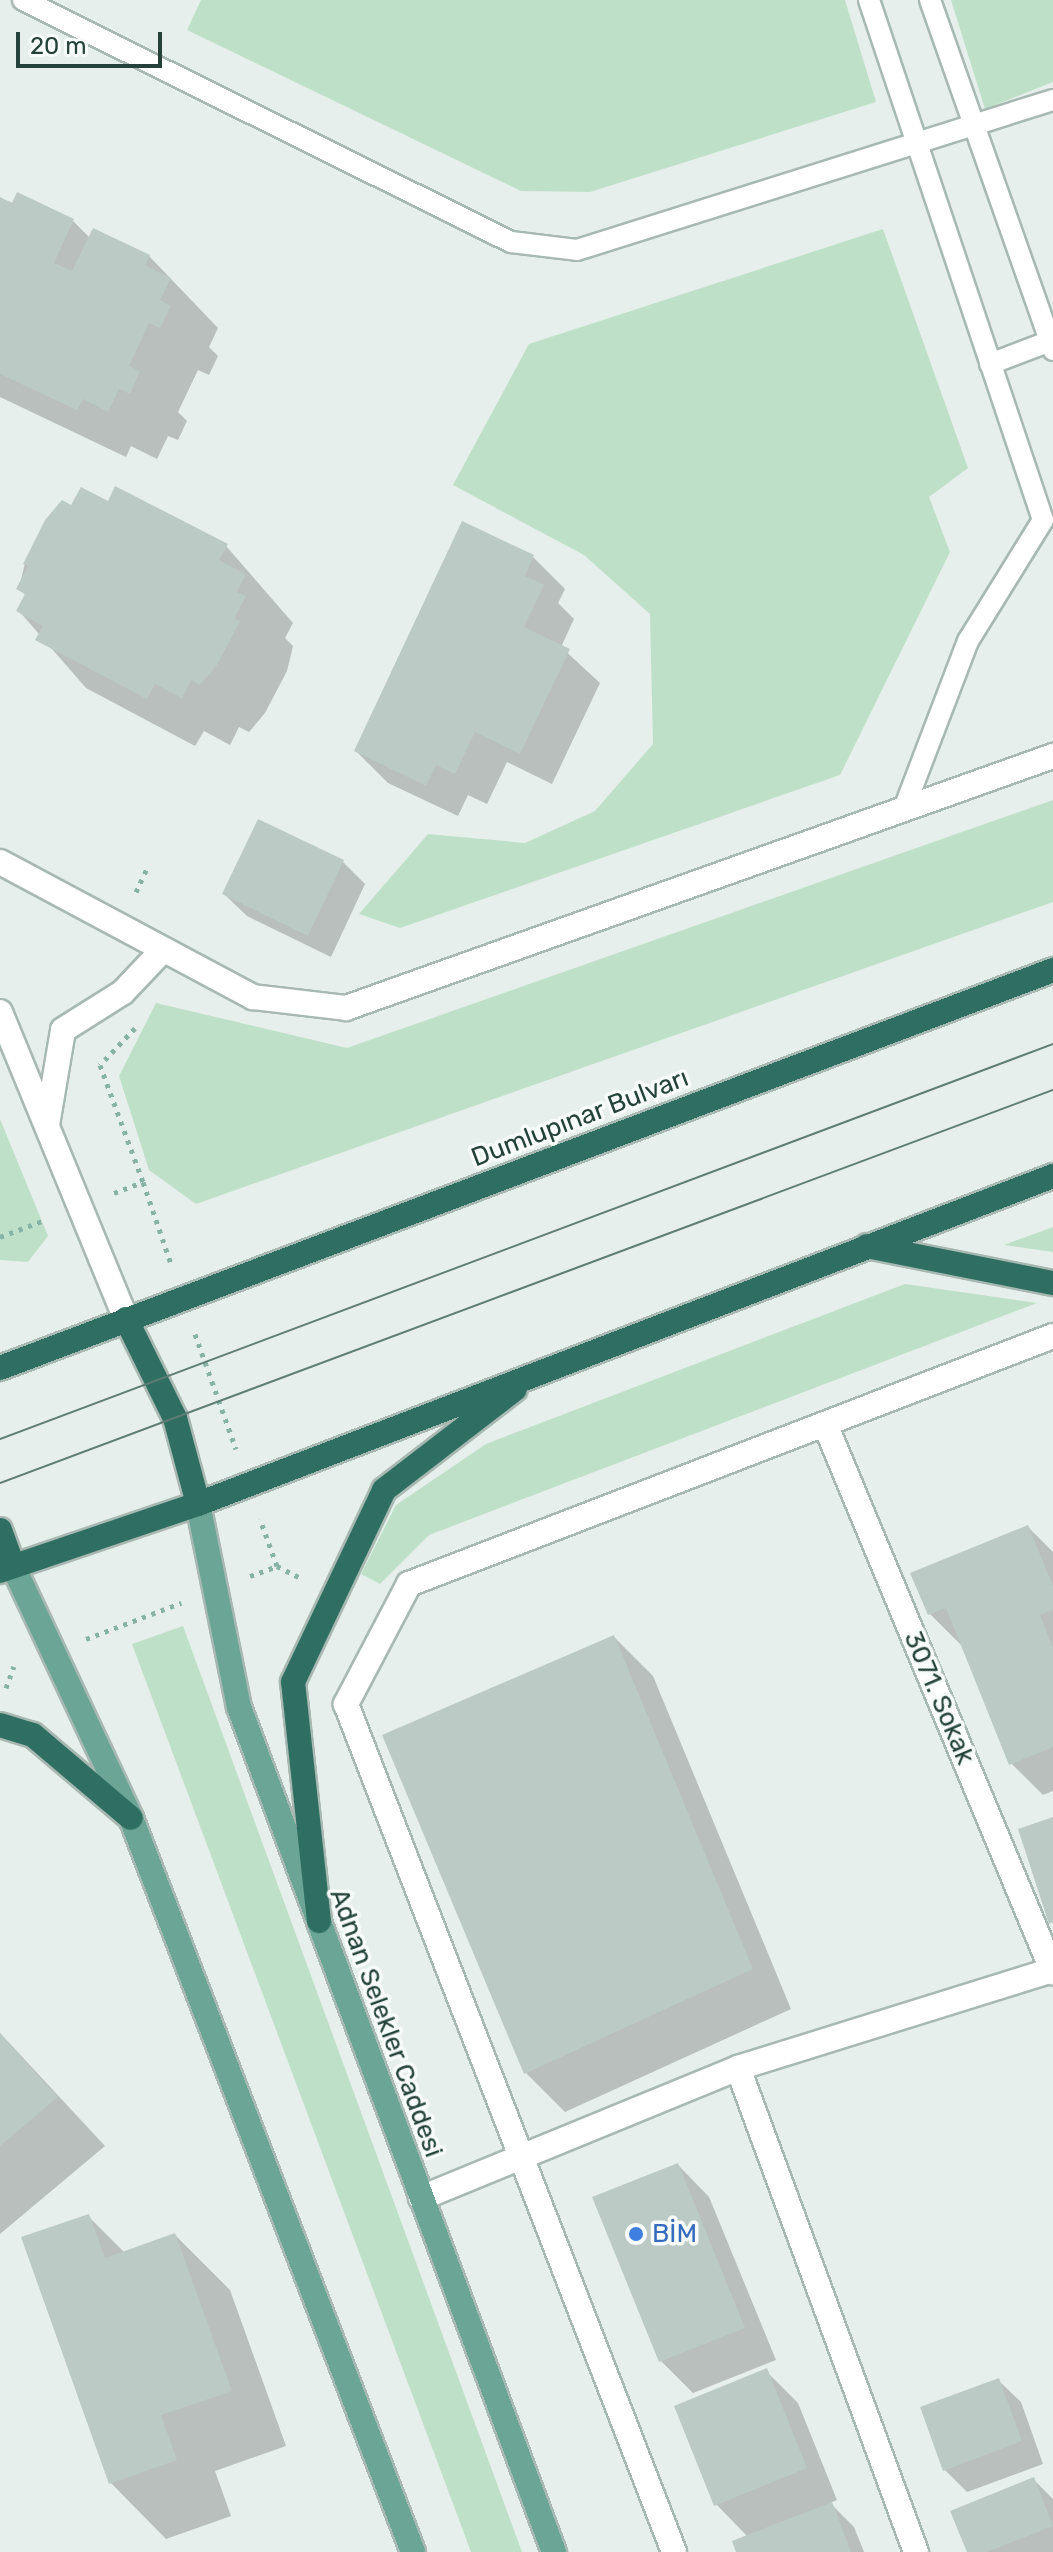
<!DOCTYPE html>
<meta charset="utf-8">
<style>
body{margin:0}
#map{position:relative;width:1053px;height:2552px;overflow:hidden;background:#e6efeb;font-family:Rubik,sans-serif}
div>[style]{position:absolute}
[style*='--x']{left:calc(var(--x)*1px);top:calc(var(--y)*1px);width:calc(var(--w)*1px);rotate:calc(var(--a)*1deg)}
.green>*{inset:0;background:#bfe0c8}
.shadow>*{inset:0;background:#0003}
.building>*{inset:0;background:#bbcac4}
.path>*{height:5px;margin-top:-2.5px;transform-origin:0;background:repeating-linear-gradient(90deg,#86b3a5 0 4px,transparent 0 10px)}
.roads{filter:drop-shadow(2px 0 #a8b8b2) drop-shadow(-2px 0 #a8b8b2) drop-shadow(0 2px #a8b8b2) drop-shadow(0 -2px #a8b8b2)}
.lane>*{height:20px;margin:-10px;padding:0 10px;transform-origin:10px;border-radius:10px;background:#fff}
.street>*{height:24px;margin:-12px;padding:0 12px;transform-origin:12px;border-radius:12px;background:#fff}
.secondary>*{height:24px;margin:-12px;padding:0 12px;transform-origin:12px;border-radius:12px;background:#fff}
.primary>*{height:24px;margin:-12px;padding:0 12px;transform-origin:12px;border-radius:12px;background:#6aa596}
.highway>*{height:24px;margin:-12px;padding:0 12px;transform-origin:12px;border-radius:12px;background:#2f6f62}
.tram>*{height:2px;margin:-1px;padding:0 1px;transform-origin:1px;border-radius:1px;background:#5f7d75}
.dots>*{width:22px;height:22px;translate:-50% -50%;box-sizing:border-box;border:4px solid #f7fbf9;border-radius:50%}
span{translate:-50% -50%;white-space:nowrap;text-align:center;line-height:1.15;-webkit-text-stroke:7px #f7fbf9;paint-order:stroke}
.street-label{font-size:26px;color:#24423a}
.shop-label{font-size:26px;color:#366cbe}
.left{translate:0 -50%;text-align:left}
.scale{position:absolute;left:16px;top:32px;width:146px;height:36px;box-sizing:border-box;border:4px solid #24423a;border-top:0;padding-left:10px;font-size:24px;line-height:28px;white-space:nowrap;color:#24423a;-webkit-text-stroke:6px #f7fbf9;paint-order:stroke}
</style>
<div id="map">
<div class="green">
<div style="clip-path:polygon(201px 0,845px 0,876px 102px,590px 192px,521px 191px,187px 30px)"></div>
<div style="clip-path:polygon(951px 0,1053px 0,1053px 82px,985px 109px)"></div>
<div style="clip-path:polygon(883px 229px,968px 468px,929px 497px,950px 552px,840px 775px,400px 928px,359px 914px,428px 834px,525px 843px,595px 811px,653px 744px,650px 614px,584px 555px,453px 485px,529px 344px)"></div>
<div style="clip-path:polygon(1053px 800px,1053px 902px,196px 1204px,149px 1170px,119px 1076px,156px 1003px,347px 1048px)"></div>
<div style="clip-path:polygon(0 1119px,48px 1236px,28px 1262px,0 1260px)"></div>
<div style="clip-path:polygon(1053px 1227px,1053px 1252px,1004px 1245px)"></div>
<div style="clip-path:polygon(905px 1284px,1037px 1303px,429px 1535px,380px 1584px,361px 1574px,396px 1505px,486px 1444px)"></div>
<div style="clip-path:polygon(183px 1626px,522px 2552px,471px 2552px,132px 1644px)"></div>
</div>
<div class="shadow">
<div style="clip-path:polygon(0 199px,73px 221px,90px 238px,149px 256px,218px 328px,209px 347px,218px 356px,209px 375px,198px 370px,178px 412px,187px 421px,178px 440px,168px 436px,157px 459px,131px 446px,126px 457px,0 397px)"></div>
<div style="clip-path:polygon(109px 503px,226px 546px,293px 623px,285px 638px,293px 646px,287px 671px,265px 713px,249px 732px,239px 727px,230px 745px,204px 731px,195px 746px,86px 688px,19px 611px,26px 596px,19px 588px,25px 563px,72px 508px)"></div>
<div style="clip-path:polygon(533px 557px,565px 589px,558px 603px,574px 619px,561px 647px,600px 683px,552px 784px,507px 762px,487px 804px,468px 795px,458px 816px,388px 783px,356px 751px)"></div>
<div style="clip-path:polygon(343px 862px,365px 884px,331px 957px,247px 916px,224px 894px)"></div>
<div style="clip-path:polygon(1028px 1527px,1053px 1552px,1053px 1791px,1043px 1795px,1011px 1763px,962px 1646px,930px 1614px)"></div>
<div style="clip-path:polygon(614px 1637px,653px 1676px,791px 2009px,565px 2112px,526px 2073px,385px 1736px)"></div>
<div style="clip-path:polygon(0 2033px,105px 2146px,0 2234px)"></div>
<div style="clip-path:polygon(678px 2165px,709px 2197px,776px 2360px,693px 2393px,661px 2361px)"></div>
<div style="clip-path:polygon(88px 2216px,125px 2253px,175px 2235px,230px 2290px,286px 2446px,215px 2471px,231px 2516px,166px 2539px,111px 2483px)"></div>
<div style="clip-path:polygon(766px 2371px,798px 2403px,837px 2500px,830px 2503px,854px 2527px,864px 2552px,738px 2552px,748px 2537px,716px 2504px)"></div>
<div style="clip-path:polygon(998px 2380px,1021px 2402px,1043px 2464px,967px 2492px,945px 2470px)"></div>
<div style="clip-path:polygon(1034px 2480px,1053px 2499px,1053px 2552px,969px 2552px)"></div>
</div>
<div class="building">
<div style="clip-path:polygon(17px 192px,74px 219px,54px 263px,72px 271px,93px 228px,150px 255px,145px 265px,171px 278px,160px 300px,171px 306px,160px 328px,149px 323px,129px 366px,140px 371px,130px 394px,119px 389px,108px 412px,83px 399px,77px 410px,0 374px,0 197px,12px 203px)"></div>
<div style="clip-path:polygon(115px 486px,228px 544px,219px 560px,246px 574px,237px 592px,246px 596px,234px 619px,240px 621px,217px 665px,200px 685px,191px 680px,182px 698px,155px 684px,147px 699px,35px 640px,43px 626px,16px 611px,25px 594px,16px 589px,28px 566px,23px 564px,45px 520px,62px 500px,71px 505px,81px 487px,108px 501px)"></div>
<div style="clip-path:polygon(462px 521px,534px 555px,525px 576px,544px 585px,524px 627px,570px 649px,520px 754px,475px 732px,455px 774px,436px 765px,426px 786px,354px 751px)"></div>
<div style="clip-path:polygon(258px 819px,344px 860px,308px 936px,222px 894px)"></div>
<div style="clip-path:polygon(1028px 1525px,1053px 1586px,1053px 1610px,1040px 1615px,1053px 1648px,1053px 1747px,1009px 1765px,946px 1608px,928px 1615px,910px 1573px)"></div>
<div style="clip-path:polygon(614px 1635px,753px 1969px,524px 2074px,382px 1735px)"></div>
<div style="clip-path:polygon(1053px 1817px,1053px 1922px,1049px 1924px,1018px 1829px)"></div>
<div style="clip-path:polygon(0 2034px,58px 2097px,0 2146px)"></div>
<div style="clip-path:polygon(678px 2163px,745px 2328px,659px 2362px,592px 2197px)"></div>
<div style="clip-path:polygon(89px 2214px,105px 2258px,175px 2233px,232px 2391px,161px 2415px,177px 2460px,109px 2484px,21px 2237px)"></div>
<div style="clip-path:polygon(767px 2368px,807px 2468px,714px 2506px,674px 2406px)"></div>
<div style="clip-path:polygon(999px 2378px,1022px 2441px,943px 2471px,920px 2407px)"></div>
<div style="clip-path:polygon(1034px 2477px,1053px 2526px,987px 2552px,967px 2552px,950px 2511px)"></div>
<div style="clip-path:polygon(832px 2502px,851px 2552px,736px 2552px,732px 2541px)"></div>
</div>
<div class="path">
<div style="--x:136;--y:892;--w:29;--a:-65"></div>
<div style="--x:135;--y:1028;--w:51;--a:133.4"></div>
<div style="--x:100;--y:1065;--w:125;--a:69.8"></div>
<div style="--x:114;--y:1193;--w:31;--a:-21"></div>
<div style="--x:143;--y:1182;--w:87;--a:71.1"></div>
<div style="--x:0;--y:1237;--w:48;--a:-20.7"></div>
<div style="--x:195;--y:1334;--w:122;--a:70.4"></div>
<div style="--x:277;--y:1566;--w:27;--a:27"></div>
<div style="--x:250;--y:1576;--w:29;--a:-20"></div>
<div style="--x:277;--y:1566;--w:50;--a:-109.9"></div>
<div style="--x:86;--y:1639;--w:102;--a:-20.8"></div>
<div style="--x:6;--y:1688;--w:23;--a:-70"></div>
</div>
<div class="roads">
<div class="lane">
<div style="--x:23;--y:0;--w:545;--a:26.38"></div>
<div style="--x:511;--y:242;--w:66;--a:6.9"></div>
<div style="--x:577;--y:250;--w:499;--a:-17.5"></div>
<div style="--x:869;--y:0;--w:548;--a:71.5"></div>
<div style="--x:1043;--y:520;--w:142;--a:121.8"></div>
<div style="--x:968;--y:641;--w:180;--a:110.9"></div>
<div style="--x:930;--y:0;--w:371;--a:70.6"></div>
<div style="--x:990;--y:364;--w:67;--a:-20.9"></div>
</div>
<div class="street">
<div style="--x:825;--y:1424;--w:594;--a:67.41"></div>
<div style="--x:409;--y:1584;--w:136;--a:117.7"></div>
<div style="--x:346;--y:1704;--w:909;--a:68.85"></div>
<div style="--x:738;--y:2068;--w:516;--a:69.81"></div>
<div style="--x:421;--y:2198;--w:343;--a:-22.3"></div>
<div style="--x:738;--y:2068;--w:330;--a:-17.3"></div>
</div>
<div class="secondary">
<div style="--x:0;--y:862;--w:287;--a:28.1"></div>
<div style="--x:253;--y:997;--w:94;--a:6.7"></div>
<div style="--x:346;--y:1008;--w:751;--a:-19.62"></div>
<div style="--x:0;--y:1012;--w:332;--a:67.7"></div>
<div style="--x:47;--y:1125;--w:96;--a:-80.4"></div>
<div style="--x:63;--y:1030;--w:71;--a:-32.3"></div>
<div style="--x:123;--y:992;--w:54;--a:-46.5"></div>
<div style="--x:409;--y:1584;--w:690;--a:-21.06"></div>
</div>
<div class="primary">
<div style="--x:198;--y:1504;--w:207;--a:78.6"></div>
<div style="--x:239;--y:1707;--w:902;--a:69.56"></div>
<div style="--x:13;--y:1566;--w:278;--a:64.9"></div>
<div style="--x:131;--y:1818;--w:786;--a:68.98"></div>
</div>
<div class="highway">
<div style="--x:867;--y:1246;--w:190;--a:11.3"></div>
<div style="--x:126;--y:1319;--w:110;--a:63.7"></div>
<div style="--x:175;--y:1418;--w:89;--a:75"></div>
<div style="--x:0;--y:1368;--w:1126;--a:-20.7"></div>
<div style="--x:0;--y:1530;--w:38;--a:70"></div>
<div style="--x:0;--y:1571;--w:209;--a:-18.7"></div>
<div style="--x:198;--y:1504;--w:916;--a:-20.99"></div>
<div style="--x:0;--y:1725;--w:34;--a:17"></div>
<div style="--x:33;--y:1735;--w:128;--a:40.3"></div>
<div style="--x:319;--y:1921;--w:240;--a:-96.2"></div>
<div style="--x:293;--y:1682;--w:212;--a:-64.6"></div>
<div style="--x:384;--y:1490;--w:165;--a:-37.6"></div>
</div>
</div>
<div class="tram">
<div style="--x:0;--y:1439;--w:1125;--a:-20.56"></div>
<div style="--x:0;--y:1483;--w:1124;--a:-20.47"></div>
</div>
<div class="dots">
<div style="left:636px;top:2234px;background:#3f7fe0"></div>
</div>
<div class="street-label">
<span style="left:580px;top:1118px;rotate:-21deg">Dumlupınar Bulvarı</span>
<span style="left:939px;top:1698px;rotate:67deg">3071. Sokak</span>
<span style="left:386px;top:2023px;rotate:70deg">Adnan Selekler Caddesi</span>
</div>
<div class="shop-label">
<span class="left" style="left:652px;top:2234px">BİM</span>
</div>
<div class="scale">20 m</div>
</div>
